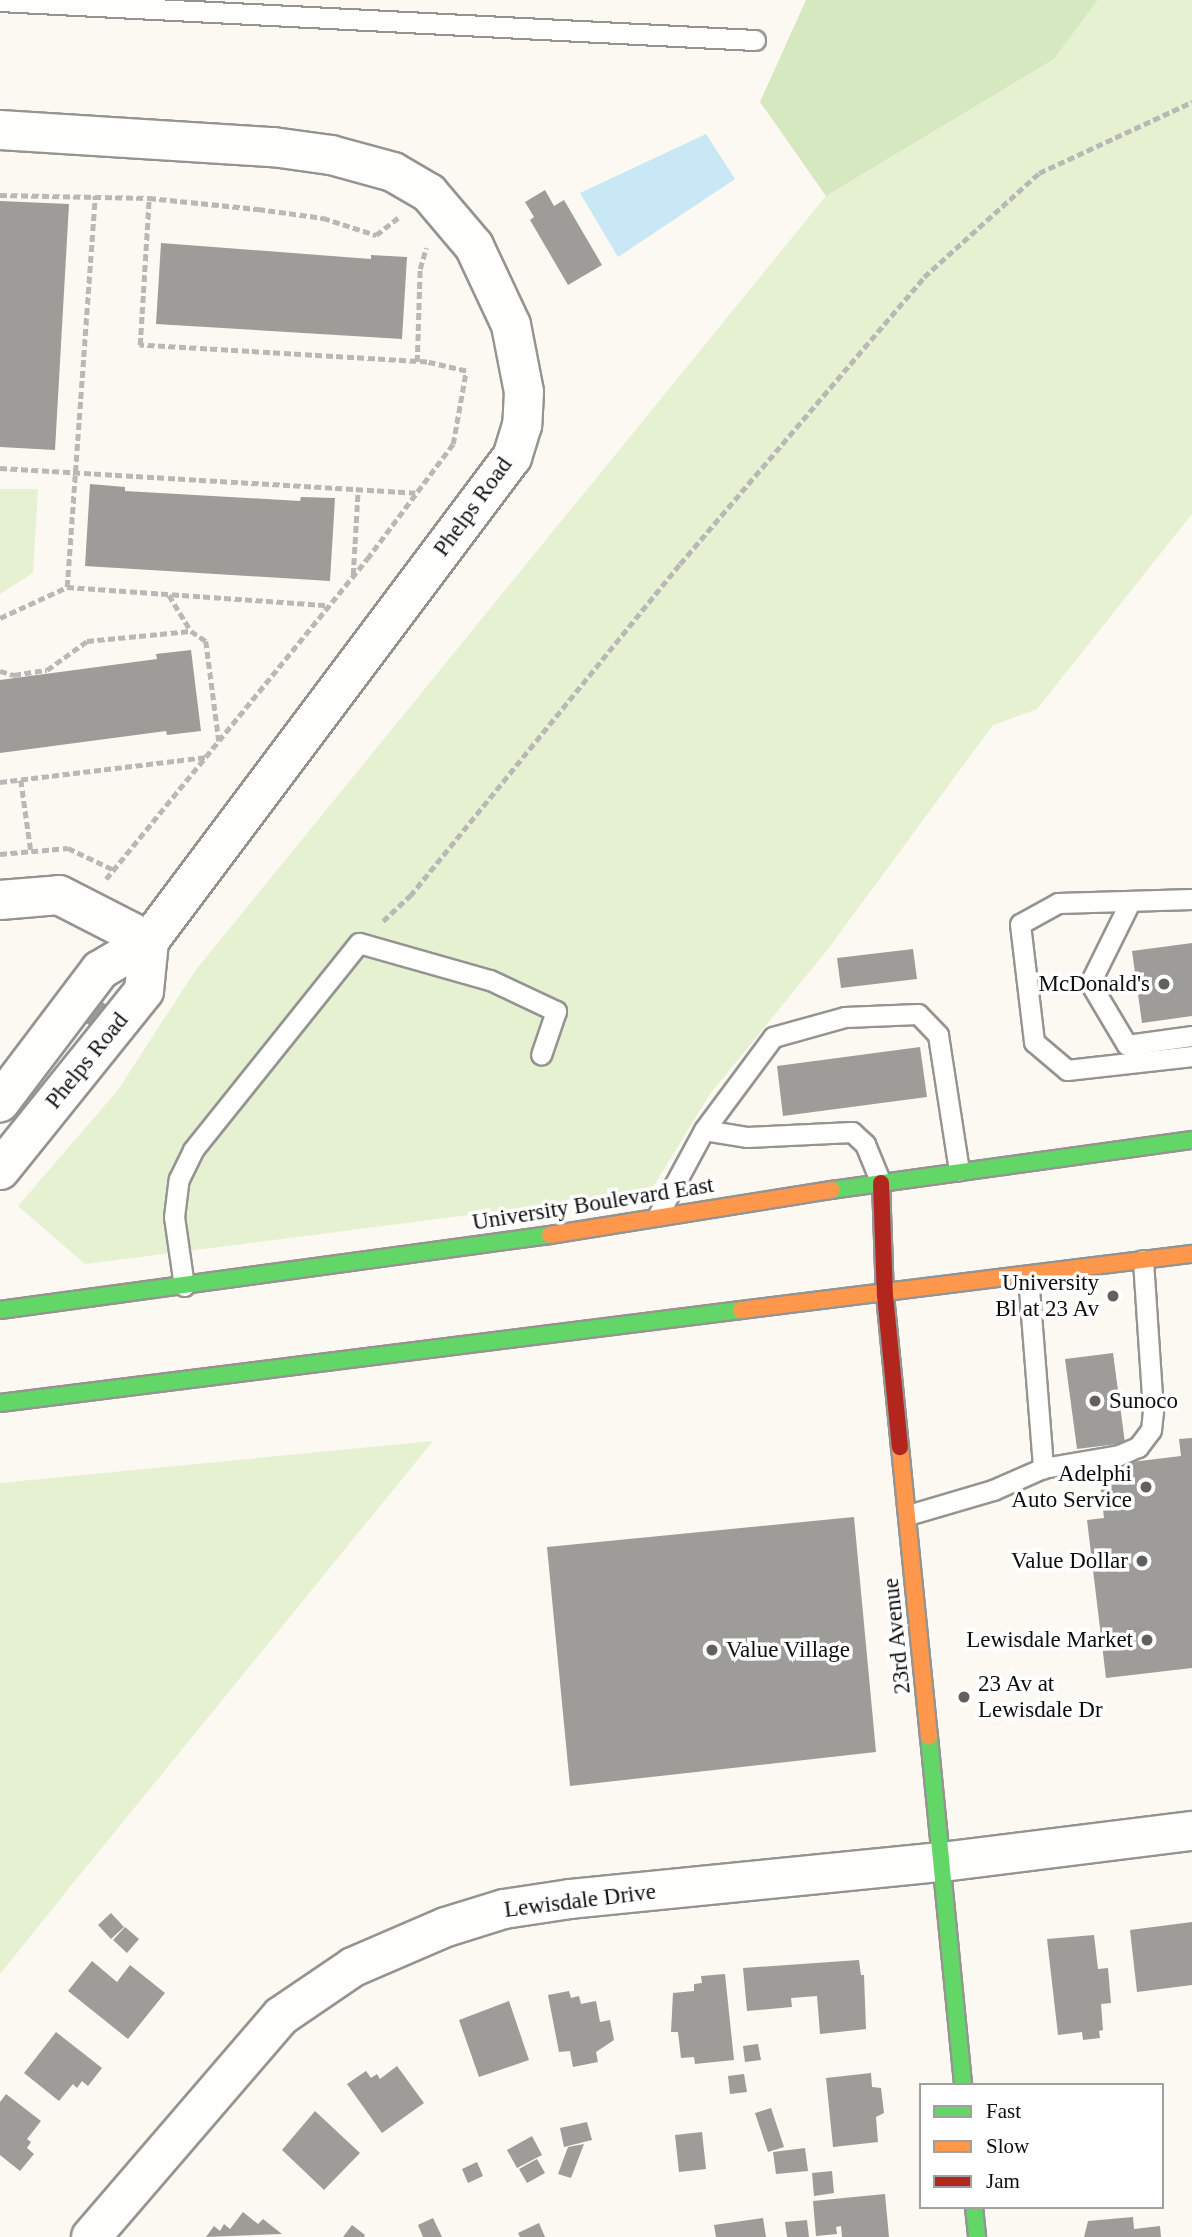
<!DOCTYPE html>
<style>
body{margin:0}
#map{position:relative;width:1192px;height:2237px;overflow:hidden;background:#fbf9f2;font-family:Georgia,serif}
div>[style]{position:absolute}
[style*='--x']{left:calc(var(--x)*1px);top:calc(var(--y)*1px);width:calc(var(--w)*1px);rotate:calc(var(--a)*1deg)}
.green>*{inset:0;background:#e6f1d2}
.forest>*{inset:0;background:#d6e8bf}
.water>*{inset:0;background:#c8e8f6}
.building>*{inset:0;background:#9e9c98}
.path>*{height:4.5px;margin-top:-2.25px;transform-origin:0;background:repeating-linear-gradient(90deg,#b8b8b6 0 7px,transparent 0 10.5px)}
.roads{filter:drop-shadow(2px 0 #959491) drop-shadow(-2px 0 #959491) drop-shadow(0 2px #959491) drop-shadow(0 -2px #959491)}
.lane>*{height:19px;margin:-9.5px;padding:0 9.5px;transform-origin:9.5px;border-radius:9.5px;background:#fefefd}
.street>*{height:38px;margin:-19px;padding:0 19px;transform-origin:19px;border-radius:19px;background:#fefefd}
.fast>*{height:16px;margin:-8px;padding:0 8px;transform-origin:8px;border-radius:8px;background:#63d668}
.slow>*{height:16px;margin:-8px;padding:0 8px;transform-origin:8px;border-radius:8px;background:#ff974d}
.jam>*{height:16px;margin:-8px;padding:0 8px;transform-origin:8px;border-radius:8px;background:#b3261e}
.dots>*{width:19px;height:19px;translate:-50% -50%;box-sizing:border-box;border:4px solid #fff;border-radius:50%}
span{translate:-50% -50%;white-space:nowrap;text-align:center;line-height:1.15;-webkit-text-stroke:7px #fff;paint-order:stroke}
.street-label{font-size:23px;color:#0e0e0e}
.poi-label{font-size:23px;color:#0e0e0e}
.right{translate:-100% -50%;text-align:right}
.left{translate:0 -50%;text-align:left}
.legend{position:absolute;left:919px;top:2083px;width:245px;height:126px;box-sizing:border-box;background:#fff;border:2px solid #9f9f9f;margin:0;padding:9px 12px;list-style:none;font-size:21px;color:#0e0e0e}
.legend li{display:flex;align-items:center;gap:14px;height:35px}
.legend b{width:35px;border:2px solid #9f9f9f}
</style>
<div id="map">
<div class="green">
<div style="clip-path:polygon(1098px 0,1192px 0,1192px 514px,1037px 709px,993px 725px,828px 949px,710px 1094px,650px 1192px,85px 1264px,18px 1206px,118px 1090px,195px 971px,826px 196px,1054px 59px)"></div>
<div style="clip-path:polygon(0 489px,38px 489px,33px 573px,0 594px)"></div>
<div style="clip-path:polygon(433px 1441px,74px 1882px,0 1974px,0 1483px)"></div>
</div>
<div class="forest">
<div style="clip-path:polygon(806px 0,1098px 0,1054px 59px,826px 196px,760px 102px)"></div>
</div>
<div class="water">
<div style="clip-path:polygon(706px 134px,735px 179px,618px 257px,580px 193px)"></div>
</div>
<div class="building">
<div style="clip-path:polygon(545px 190px,554px 206px,564px 200px,602px 265px,568px 285px,530px 220px,534px 217px,525px 202px)"></div>
<div style="clip-path:polygon(0 201px,69px 204px,55px 450px,0 447px)"></div>
<div style="clip-path:polygon(161px 243px,371px 259px,371px 255px,407px 257px,402px 339px,156px 324px)"></div>
<div style="clip-path:polygon(90px 484px,125px 487px,125px 491px,300px 501px,301px 497px,335px 498px,330px 581px,85px 566px)"></div>
<div style="clip-path:polygon(191px 650px,201px 731px,167px 735px,166px 731px,0 753px,0 680px,157px 659px,156px 654px)"></div>
<div style="clip-path:polygon(1192px 943px,1192px 1016px,1142px 1023px,1132px 951px)"></div>
<div style="clip-path:polygon(913px 949px,917px 979px,841px 988px,837px 958px)"></div>
<div style="clip-path:polygon(99px 1000px,113px 1009px,98px 1031px,83px 1021px)"></div>
<div style="clip-path:polygon(920px 1047px,927px 1097px,783px 1116px,777px 1066px)"></div>
<div style="clip-path:polygon(1113px 1353px,1125px 1443px,1077px 1449px,1065px 1359px)"></div>
<div style="clip-path:polygon(1192px 1438px,1192px 1668px,1106px 1678px,1087px 1520px,1104px 1518px,1098px 1466px,1181px 1456px,1179px 1439px)"></div>
<div style="clip-path:polygon(854px 1517px,876px 1752px,570px 1786px,547px 1547px)"></div>
<div style="clip-path:polygon(111px 1913px,124px 1927px,111px 1939px,98px 1925px)"></div>
<div style="clip-path:polygon(1192px 1922px,1192px 1985px,1137px 1992px,1130px 1930px)"></div>
<div style="clip-path:polygon(125px 1927px,139px 1939px,127px 1953px,113px 1940px)"></div>
<div style="clip-path:polygon(1094px 1935px,1098px 1969px,1108px 1968px,1111px 2003px,1101px 2004px,1103px 2030px,1099px 2031px,1100px 2038px,1083px 2040px,1082px 2032px,1058px 2035px,1047px 1939px)"></div>
<div style="clip-path:polygon(859px 1960px,861px 1975px,864px 1975px,866px 2029px,820px 2034px,817px 1996px,791px 1998px,792px 2007px,747px 2011px,743px 1968px)"></div>
<div style="clip-path:polygon(92px 1961px,117px 1982px,130px 1965px,165px 1993px,128px 2039px,68px 1991px)"></div>
<div style="clip-path:polygon(725px 1974px,734px 2060px,695px 2064px,694px 2057px,681px 2058px,678px 2032px,671px 2032px,673px 1993px,694px 1991px,694px 1984px,702px 1983px,701px 1976px)"></div>
<div style="clip-path:polygon(569px 1991px,571px 1998px,579px 1996px,581px 2004px,596px 2001px,600px 2022px,610px 2020px,614px 2040px,596px 2052px,598px 2062px,573px 2067px,570px 2051px,559px 2052px,548px 1995px)"></div>
<div style="clip-path:polygon(509px 2001px,529px 2060px,479px 2077px,459px 2020px)"></div>
<div style="clip-path:polygon(56px 2032px,102px 2068px,88px 2086px,82px 2081px,77px 2088px,73px 2084px,59px 2101px,24px 2073px)"></div>
<div style="clip-path:polygon(758px 2044px,761px 2060px,745px 2062px,743px 2046px)"></div>
<div style="clip-path:polygon(397px 2066px,424px 2103px,382px 2133px,347px 2084px,366px 2071px,371px 2078px,377px 2074px,380px 2079px)"></div>
<div style="clip-path:polygon(871px 2073px,872px 2087px,881px 2088px,884px 2113px,876px 2117px,878px 2142px,833px 2147px,826px 2078px)"></div>
<div style="clip-path:polygon(744px 2074px,747px 2092px,730px 2094px,728px 2076px)"></div>
<div style="clip-path:polygon(6px 2094px,41px 2121px,27px 2139px,31px 2142px,27px 2148px,34px 2154px,20px 2171px,0 2155px,0 2102px)"></div>
<div style="clip-path:polygon(771px 2108px,784px 2147px,768px 2152px,755px 2113px)"></div>
<div style="clip-path:polygon(315px 2111px,360px 2153px,324px 2190px,282px 2150px)"></div>
<div style="clip-path:polygon(587px 2122px,592px 2140px,564px 2147px,560px 2128px)"></div>
<div style="clip-path:polygon(702px 2132px,706px 2169px,679px 2172px,675px 2135px)"></div>
<div style="clip-path:polygon(532px 2136px,542px 2155px,517px 2168px,507px 2150px)"></div>
<div style="clip-path:polygon(584px 2144px,571px 2178px,558px 2174px,568px 2147px)"></div>
<div style="clip-path:polygon(805px 2148px,808px 2171px,776px 2174px,773px 2152px)"></div>
<div style="clip-path:polygon(537px 2159px,545px 2173px,527px 2183px,519px 2169px)"></div>
<div style="clip-path:polygon(477px 2162px,483px 2176px,468px 2183px,462px 2169px)"></div>
<div style="clip-path:polygon(832px 2171px,834px 2193px,814px 2196px,812px 2173px)"></div>
<div style="clip-path:polygon(885px 2194px,889px 2237px,842px 2237px,841px 2226px,836px 2227px,837px 2234px,816px 2236px,813px 2201px)"></div>
<div style="clip-path:polygon(243px 2212px,258px 2224px,263px 2219px,282px 2234px,206px 2237px,214px 2226px,220px 2231px,224px 2224px,230px 2229px)"></div>
<div style="clip-path:polygon(1133px 2217px,1134px 2229px,1160px 2226px,1161px 2237px,1084px 2237px,1088px 2221px)"></div>
<div style="clip-path:polygon(433px 2218px,442px 2237px,423px 2237px,418px 2225px)"></div>
<div style="clip-path:polygon(763px 2218px,766px 2237px,716px 2237px,714px 2225px)"></div>
<div style="clip-path:polygon(807px 2220px,809px 2237px,787px 2237px,785px 2222px)"></div>
<div style="clip-path:polygon(539px 2223px,545px 2237px,520px 2237px,518px 2233px)"></div>
<div style="clip-path:polygon(352px 2225px,365px 2235px,364px 2237px,343px 2237px)"></div>
</div>
<div class="path">
<div style="--x:0;--y:195;--w:149;--a:1.2"></div>
<div style="--x:149;--y:198;--w:110;--a:5.8"></div>
<div style="--x:258;--y:209;--w:66;--a:7.9"></div>
<div style="--x:323;--y:218;--w:56;--a:17.8"></div>
<div style="--x:376;--y:235;--w:28;--a:-38"></div>
<div style="--x:417;--y:362;--w:93;--a:-88.2"></div>
<div style="--x:420;--y:269;--w:22;--a:-74"></div>
<div style="--x:0;--y:468;--w:416;--a:3.4"></div>
<div style="--x:353;--y:575;--w:86;--a:-86.7"></div>
<div style="--x:67;--y:587;--w:392;--a:-85.9"></div>
<div style="--x:169;--y:595;--w:42;--a:58.6"></div>
<div style="--x:191;--y:631;--w:18;--a:34"></div>
<div style="--x:206;--y:641;--w:101;--a:82.6"></div>
<div style="--x:0;--y:618;--w:74;--a:-24.8"></div>
<div style="--x:67;--y:587;--w:261;--a:4"></div>
<div style="--x:0;--y:671;--w:15;--a:16"></div>
<div style="--x:14;--y:675;--w:33;--a:-9"></div>
<div style="--x:47;--y:670;--w:49;--a:-35.9"></div>
<div style="--x:87;--y:641;--w:104;--a:-5.5"></div>
<div style="--x:21;--y:780;--w:72;--a:82"></div>
<div style="--x:0;--y:782;--w:209;--a:-6.9"></div>
<div style="--x:0;--y:854;--w:68;--a:-5"></div>
<div style="--x:68;--y:848;--w:49;--a:25.5"></div>
<div style="--x:106;--y:879;--w:413;--a:-50.8"></div>
<div style="--x:367;--y:559;--w:144;--a:-53.2"></div>
<div style="--x:453;--y:444;--w:74;--a:-79.9"></div>
<div style="--x:466;--y:371;--w:40;--a:-167"></div>
<div style="--x:427;--y:362;--w:288;--a:-176.6"></div>
<div style="--x:140;--y:345;--w:147;--a:-86.5"></div>
<div style="--x:383;--y:921;--w:37;--a:-43"></div>
<div style="--x:410;--y:896;--w:428;--a:-50.9"></div>
<div style="--x:680;--y:564;--w:377;--a:-49.6"></div>
<div style="--x:924;--y:277;--w:155;--a:-42.1"></div>
<div style="--x:1039;--y:173;--w:169;--a:-24.9"></div>
</div>
<div class="roads">
<div class="lane">
<div style="--x:0;--y:1;--w:756;--a:2.96"></div>
<div style="--x:1192;--y:899;--w:134;--a:178.3"></div>
<div style="--x:1058;--y:903;--w:43;--a:151.1"></div>
<div style="--x:1020;--y:924;--w:119;--a:83.2"></div>
<div style="--x:1034;--y:1042;--w:43;--a:40.3"></div>
<div style="--x:1067;--y:1070;--w:126;--a:-6.4"></div>
<div style="--x:1129;--y:904;--w:88;--a:116.3"></div>
<div style="--x:1090;--y:983;--w:72;--a:59.2"></div>
<div style="--x:1127;--y:1045;--w:66;--a:-7.9"></div>
<div style="--x:704;--y:1130;--w:44;--a:9.2"></div>
<div style="--x:747;--y:1137;--w:105;--a:-2.7"></div>
<div style="--x:852;--y:1132;--w:18;--a:43"></div>
<div style="--x:865;--y:1144;--w:42;--a:67.7"></div>
<div style="--x:658;--y:1215;--w:97;--a:-61.6"></div>
<div style="--x:704;--y:1130;--w:116;--a:-53.4"></div>
<div style="--x:773;--y:1037;--w:75;--a:-15.5"></div>
<div style="--x:845;--y:1017;--w:73;--a:-2.4"></div>
<div style="--x:918;--y:1014;--w:29;--a:46"></div>
<div style="--x:938;--y:1035;--w:137;--a:81.2"></div>
<div style="--x:1028;--y:1276;--w:193;--a:85.5"></div>
<div style="--x:184;--y:1286;--w:70;--a:-98.2"></div>
<div style="--x:174;--y:1217;--w:38;--a:-83"></div>
<div style="--x:179;--y:1179;--w:32;--a:-64"></div>
<div style="--x:193;--y:1150;--w:265;--a:-51.3"></div>
<div style="--x:359;--y:943;--w:136;--a:15.8"></div>
<div style="--x:490;--y:980;--w:73;--a:25.2"></div>
<div style="--x:556;--y:1011;--w:46;--a:108.8"></div>
<div style="--x:908;--y:1515;--w:89;--a:-16.4"></div>
<div style="--x:993;--y:1490;--w:55;--a:-23.7"></div>
<div style="--x:1043;--y:1468;--w:77;--a:-9.7"></div>
<div style="--x:1119;--y:1455;--w:21;--a:-23"></div>
<div style="--x:1138;--y:1447;--w:21;--a:-53"></div>
<div style="--x:1151;--y:1430;--w:19;--a:-84"></div>
<div style="--x:1153;--y:1411;--w:151;--a:-93.8"></div>
</div>
<div class="street">
<div style="--x:0;--y:130;--w:274;--a:3.6"></div>
<div style="--x:273;--y:147;--w:59;--a:7.9"></div>
<div style="--x:331;--y:155;--w:64;--a:15.3"></div>
<div style="--x:393;--y:172;--w:42;--a:30.3"></div>
<div style="--x:429;--y:193;--w:70;--a:49.7"></div>
<div style="--x:474;--y:246;--w:87;--a:64.9"></div>
<div style="--x:511;--y:325;--w:68;--a:79"></div>
<div style="--x:524;--y:392;--w:33;--a:93"></div>
<div style="--x:522;--y:425;--w:34;--a:107"></div>
<div style="--x:512;--y:457;--w:605;--a:126.87"></div>
<div style="--x:149;--y:941;--w:57;--a:149.4"></div>
<div style="--x:100;--y:970;--w:166;--a:127.1"></div>
<div style="--x:0;--y:900;--w:59;--a:-4.8"></div>
<div style="--x:59;--y:895;--w:101;--a:27.1"></div>
<div style="--x:0;--y:1170;--w:230;--a:-51.2"></div>
<div style="--x:144;--y:991;--w:50;--a:-84.3"></div>
<div style="--x:91;--y:2237;--w:291;--a:-49.3"></div>
<div style="--x:281;--y:2016;--w:87;--a:-34.2"></div>
<div style="--x:353;--y:1967;--w:101;--a:-23.3"></div>
<div style="--x:446;--y:1927;--w:61;--a:-17.2"></div>
<div style="--x:504;--y:1909;--w:67;--a:-8.6"></div>
<div style="--x:570;--y:1899;--w:374;--a:-5.7"></div>
<div style="--x:942;--y:1862;--w:252;--a:-7.1"></div>
</div>
<div class="fast">
<div style="--x:831;--y:1190;--w:364;--a:-7.9"></div>
<div style="--x:0;--y:1310;--w:555;--a:-7.77"></div>
<div style="--x:0;--y:1403;--w:747;--a:-7.15"></div>
<div style="--x:929;--y:1737;--w:350;--a:84.4"></div>
<div style="--x:974;--y:2207;--w:30;--a:84"></div>
</div>
<div class="slow">
<div style="--x:550;--y:1235;--w:285;--a:-9.1"></div>
<div style="--x:741;--y:1310;--w:454;--a:-7.1"></div>
<div style="--x:900;--y:1447;--w:291;--a:84.3"></div>
</div>
<div class="jam">
<div style="--x:881;--y:1183;--w:112;--a:88"></div>
<div style="--x:885;--y:1295;--w:153;--a:84.4"></div>
</div>
</div>
<div class="dots">
<div style="left:1164px;top:984px;background:#61605e"></div>
<div style="left:1113px;top:1296px;background:#61605e"></div>
<div style="left:1095px;top:1401px;background:#61605e"></div>
<div style="left:1146px;top:1487px;background:#61605e"></div>
<div style="left:1142px;top:1561px;background:#61605e"></div>
<div style="left:1147px;top:1640px;background:#61605e"></div>
<div style="left:712px;top:1650px;background:#61605e"></div>
<div style="left:964px;top:1697px;background:#61605e"></div>
</div>
<div class="street-label">
<span style="left:473px;top:507px;rotate:-54deg">Phelps Road</span>
<span style="left:87px;top:1061px;rotate:-51deg">Phelps Road</span>
<span style="left:593px;top:1204px;rotate:-9deg">University Boulevard East</span>
<span style="left:897px;top:1636px;rotate:-96deg">23rd Avenue</span>
<span style="left:580px;top:1901px;rotate:-7deg">Lewisdale Drive</span>
</div>
<div class="poi-label">
<span class="right" style="left:1150px;top:984px">McDonald's</span>
<span class="right" style="left:1099px;top:1296px">University<br>Bl at 23 Av</span>
<span class="left" style="left:1109px;top:1401px">Sunoco</span>
<span class="right" style="left:1132px;top:1487px">Adelphi<br>Auto Service</span>
<span class="right" style="left:1128px;top:1561px">Value Dollar</span>
<span class="right" style="left:1133px;top:1640px">Lewisdale Market</span>
<span class="left" style="left:726px;top:1650px">Value Village</span>
<span class="left" style="left:978px;top:1697px">23 Av at<br>Lewisdale Dr</span>
</div>
<ul class="legend">
<li><b style="height:9px;background:#63d668"></b>Fast</li>
<li><b style="height:9px;background:#ff974d"></b>Slow</li>
<li><b style="height:9px;background:#b3261e"></b>Jam</li>
</ul>
</div>
